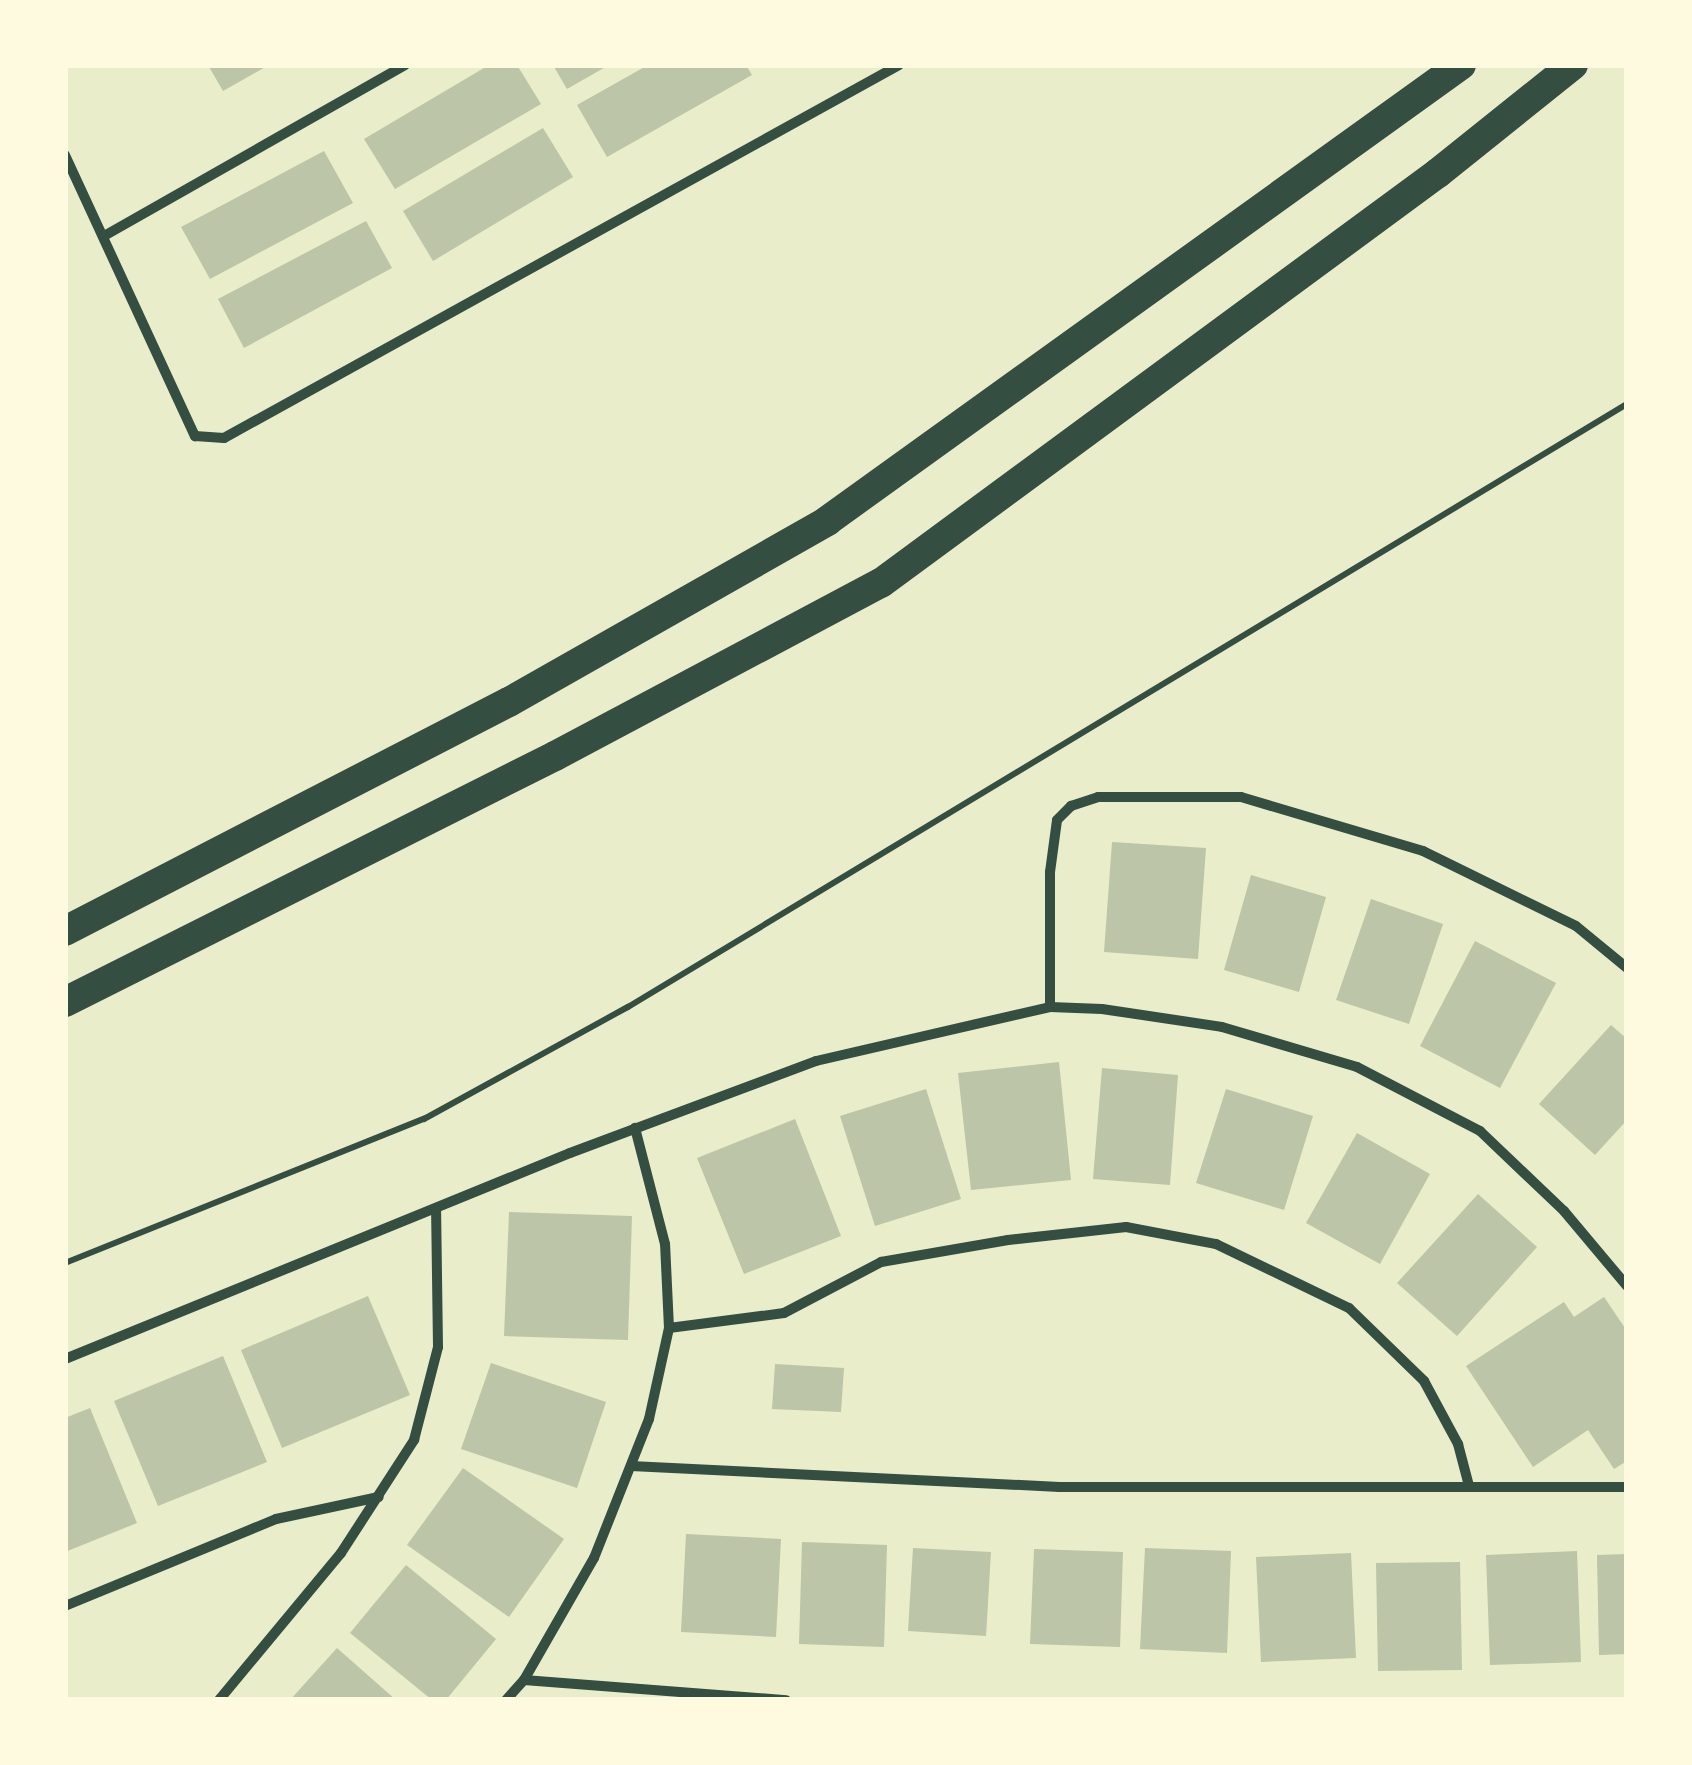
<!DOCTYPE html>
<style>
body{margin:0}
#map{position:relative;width:1692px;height:1765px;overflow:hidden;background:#e9edc9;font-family:"PT Serif",serif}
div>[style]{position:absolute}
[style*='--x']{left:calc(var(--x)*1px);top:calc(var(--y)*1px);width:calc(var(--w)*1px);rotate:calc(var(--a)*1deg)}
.building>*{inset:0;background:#bcc5a7}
.path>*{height:6px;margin:-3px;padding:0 3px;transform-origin:3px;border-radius:3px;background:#344e41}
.minor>*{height:10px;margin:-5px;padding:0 5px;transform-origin:5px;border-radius:5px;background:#344e41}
.motorway>*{height:30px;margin:-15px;padding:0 15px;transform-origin:15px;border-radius:15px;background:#344e41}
span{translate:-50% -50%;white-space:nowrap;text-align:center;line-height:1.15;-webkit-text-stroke:8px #fefae0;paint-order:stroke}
.frame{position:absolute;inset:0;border:68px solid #fefae0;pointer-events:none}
</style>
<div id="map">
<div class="building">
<div style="clip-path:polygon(208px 65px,269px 65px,223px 91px)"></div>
<div style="clip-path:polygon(489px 65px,517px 65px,541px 104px,395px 189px,364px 139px)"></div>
<div style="clip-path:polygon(553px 65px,609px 65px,567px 89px)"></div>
<div style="clip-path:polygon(648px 65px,746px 65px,752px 75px,607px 157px,577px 105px)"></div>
<div style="clip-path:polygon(543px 128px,573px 177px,433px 261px,403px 211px)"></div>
<div style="clip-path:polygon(324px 151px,353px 203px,210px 279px,181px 227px)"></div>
<div style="clip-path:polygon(366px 221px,392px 268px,244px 348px,218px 299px)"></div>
<div style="clip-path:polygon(1112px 842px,1206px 848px,1198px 959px,1104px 952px)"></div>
<div style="clip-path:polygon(1251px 875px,1326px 897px,1299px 992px,1224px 970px)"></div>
<div style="clip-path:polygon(1371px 899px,1443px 924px,1409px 1024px,1336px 1000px)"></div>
<div style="clip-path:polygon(1475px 941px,1556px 983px,1500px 1088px,1420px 1046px)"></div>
<div style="clip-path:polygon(1611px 1025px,1627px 1039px,1627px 1120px,1595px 1155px,1539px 1104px)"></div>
<div style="clip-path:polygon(1059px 1062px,1071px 1180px,971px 1190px,958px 1073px)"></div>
<div style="clip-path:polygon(1102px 1068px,1178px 1075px,1170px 1185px,1093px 1179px)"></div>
<div style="clip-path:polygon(926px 1089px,961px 1199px,875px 1226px,840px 1116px)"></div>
<div style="clip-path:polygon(1226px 1089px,1313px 1116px,1284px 1210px,1196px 1183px)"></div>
<div style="clip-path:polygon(795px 1119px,841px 1236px,744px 1274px,697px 1158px)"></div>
<div style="clip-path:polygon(1357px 1133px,1430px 1174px,1380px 1264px,1306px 1223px)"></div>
<div style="clip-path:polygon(1478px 1194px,1537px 1247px,1457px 1336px,1397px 1283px)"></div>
<div style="clip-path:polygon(509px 1212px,632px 1216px,628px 1340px,504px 1336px)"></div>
<div style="clip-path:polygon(368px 1296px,410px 1395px,282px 1448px,241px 1350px)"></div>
<div style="clip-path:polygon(1604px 1297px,1627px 1331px,1627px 1461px,1614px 1469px,1588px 1430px,1533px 1467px,1466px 1366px,1564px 1302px,1574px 1317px)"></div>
<div style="clip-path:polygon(223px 1356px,267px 1462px,158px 1506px,114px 1401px)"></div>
<div style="clip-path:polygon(491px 1363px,606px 1402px,577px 1488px,461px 1449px)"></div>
<div style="clip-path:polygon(775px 1364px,844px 1368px,841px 1412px,772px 1409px)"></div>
<div style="clip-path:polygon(90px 1408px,137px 1523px,65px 1552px,65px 1418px)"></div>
<div style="clip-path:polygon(463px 1468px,564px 1539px,509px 1617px,407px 1545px)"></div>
<div style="clip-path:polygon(686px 1534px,781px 1539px,776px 1637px,681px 1632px)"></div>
<div style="clip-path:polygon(802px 1542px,887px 1545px,884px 1647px,799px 1644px)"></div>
<div style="clip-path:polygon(913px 1548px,991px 1552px,986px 1636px,908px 1631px)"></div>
<div style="clip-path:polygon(1145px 1548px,1231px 1551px,1227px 1653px,1140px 1649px)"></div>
<div style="clip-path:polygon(1034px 1549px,1123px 1552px,1120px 1647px,1030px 1644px)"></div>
<div style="clip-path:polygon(1577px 1551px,1581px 1662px,1490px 1665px,1486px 1555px)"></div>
<div style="clip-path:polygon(1351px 1553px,1356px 1658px,1261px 1662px,1256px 1557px)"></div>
<div style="clip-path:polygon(1627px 1554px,1627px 1654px,1599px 1655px,1597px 1555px)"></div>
<div style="clip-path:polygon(1460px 1562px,1462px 1670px,1378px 1671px,1376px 1563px)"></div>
<div style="clip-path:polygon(406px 1565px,496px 1639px,446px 1700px,432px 1700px,350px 1633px)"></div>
<div style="clip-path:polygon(337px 1648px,396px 1700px,290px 1700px)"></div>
</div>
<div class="path">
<div style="--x:65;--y:1263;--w:387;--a:-21.9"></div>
<div style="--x:424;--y:1119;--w:233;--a:-28.8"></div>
<div style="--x:628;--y:1007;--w:1167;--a:-31.12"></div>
</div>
<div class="minor">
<div style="--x:65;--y:155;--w:310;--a:65.2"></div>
<div style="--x:195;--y:436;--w:29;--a:4"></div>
<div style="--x:224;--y:438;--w:771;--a:-28.92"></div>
<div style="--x:104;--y:236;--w:346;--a:-29.6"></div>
<div style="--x:1050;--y:1007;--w:135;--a:-90"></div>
<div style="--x:1050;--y:872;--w:52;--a:-82.3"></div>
<div style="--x:1057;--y:820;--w:20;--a:-45"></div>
<div style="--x:1071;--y:806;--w:28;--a:-18"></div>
<div style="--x:1098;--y:797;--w:143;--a:0"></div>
<div style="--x:1241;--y:797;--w:190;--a:16.5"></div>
<div style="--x:1423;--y:851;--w:170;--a:26.1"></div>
<div style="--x:1576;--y:926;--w:66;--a:39.5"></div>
<div style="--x:669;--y:1328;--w:116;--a:-7.4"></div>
<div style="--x:784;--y:1313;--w:110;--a:-27.7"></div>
<div style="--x:881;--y:1262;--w:129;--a:-9.8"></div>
<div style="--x:1008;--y:1240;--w:119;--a:-6.3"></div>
<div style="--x:1126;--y:1227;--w:92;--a:10.7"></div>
<div style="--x:1216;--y:1244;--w:148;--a:25.7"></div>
<div style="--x:1349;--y:1308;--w:105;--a:44.2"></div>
<div style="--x:1424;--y:1381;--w:72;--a:61.6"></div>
<div style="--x:1458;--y:1444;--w:43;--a:75.3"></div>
<div style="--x:65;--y:1359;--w:545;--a:-22.19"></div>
<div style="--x:570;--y:1153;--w:263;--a:-20.5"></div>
<div style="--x:816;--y:1061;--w:240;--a:-13"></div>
<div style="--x:1050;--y:1007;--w:52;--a:2.2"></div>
<div style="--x:1102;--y:1009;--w:121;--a:8.5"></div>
<div style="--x:1222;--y:1027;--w:141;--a:16.5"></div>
<div style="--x:1357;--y:1067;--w:139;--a:27.5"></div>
<div style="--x:1480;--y:1131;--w:116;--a:43.6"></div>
<div style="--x:1564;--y:1211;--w:98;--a:50"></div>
<div style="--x:631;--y:1466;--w:429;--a:2.8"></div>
<div style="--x:1059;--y:1487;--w:568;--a:0"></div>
<div style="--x:65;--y:1606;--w:228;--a:-22.4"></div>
<div style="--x:276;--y:1519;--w:105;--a:-12.1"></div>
<div style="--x:524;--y:1680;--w:263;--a:4.4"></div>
<div style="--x:219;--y:1700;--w:191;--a:-50.3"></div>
<div style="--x:341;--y:1553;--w:135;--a:-57.1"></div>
<div style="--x:414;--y:1440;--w:96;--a:-75.5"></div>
<div style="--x:438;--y:1347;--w:138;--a:-90.8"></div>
<div style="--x:506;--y:1700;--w:27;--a:-48"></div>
<div style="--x:524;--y:1680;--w:141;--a:-60.2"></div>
<div style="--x:594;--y:1558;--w:149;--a:-68.4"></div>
<div style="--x:649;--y:1419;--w:93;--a:-77.6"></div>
<div style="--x:669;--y:1328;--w:84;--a:-92.7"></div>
<div style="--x:665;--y:1244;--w:120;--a:-104.5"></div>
</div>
<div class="motorway">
<div style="--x:65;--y:931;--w:500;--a:-27.3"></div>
<div style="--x:509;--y:702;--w:366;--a:-29.6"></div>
<div style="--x:827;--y:521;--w:781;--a:-35.73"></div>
<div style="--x:65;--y:1002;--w:548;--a:-26.66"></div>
<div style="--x:555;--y:756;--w:369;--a:-28"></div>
<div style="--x:881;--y:583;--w:692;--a:-36.36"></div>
<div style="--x:1438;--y:173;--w:173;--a:-38.7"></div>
</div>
<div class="frame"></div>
</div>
